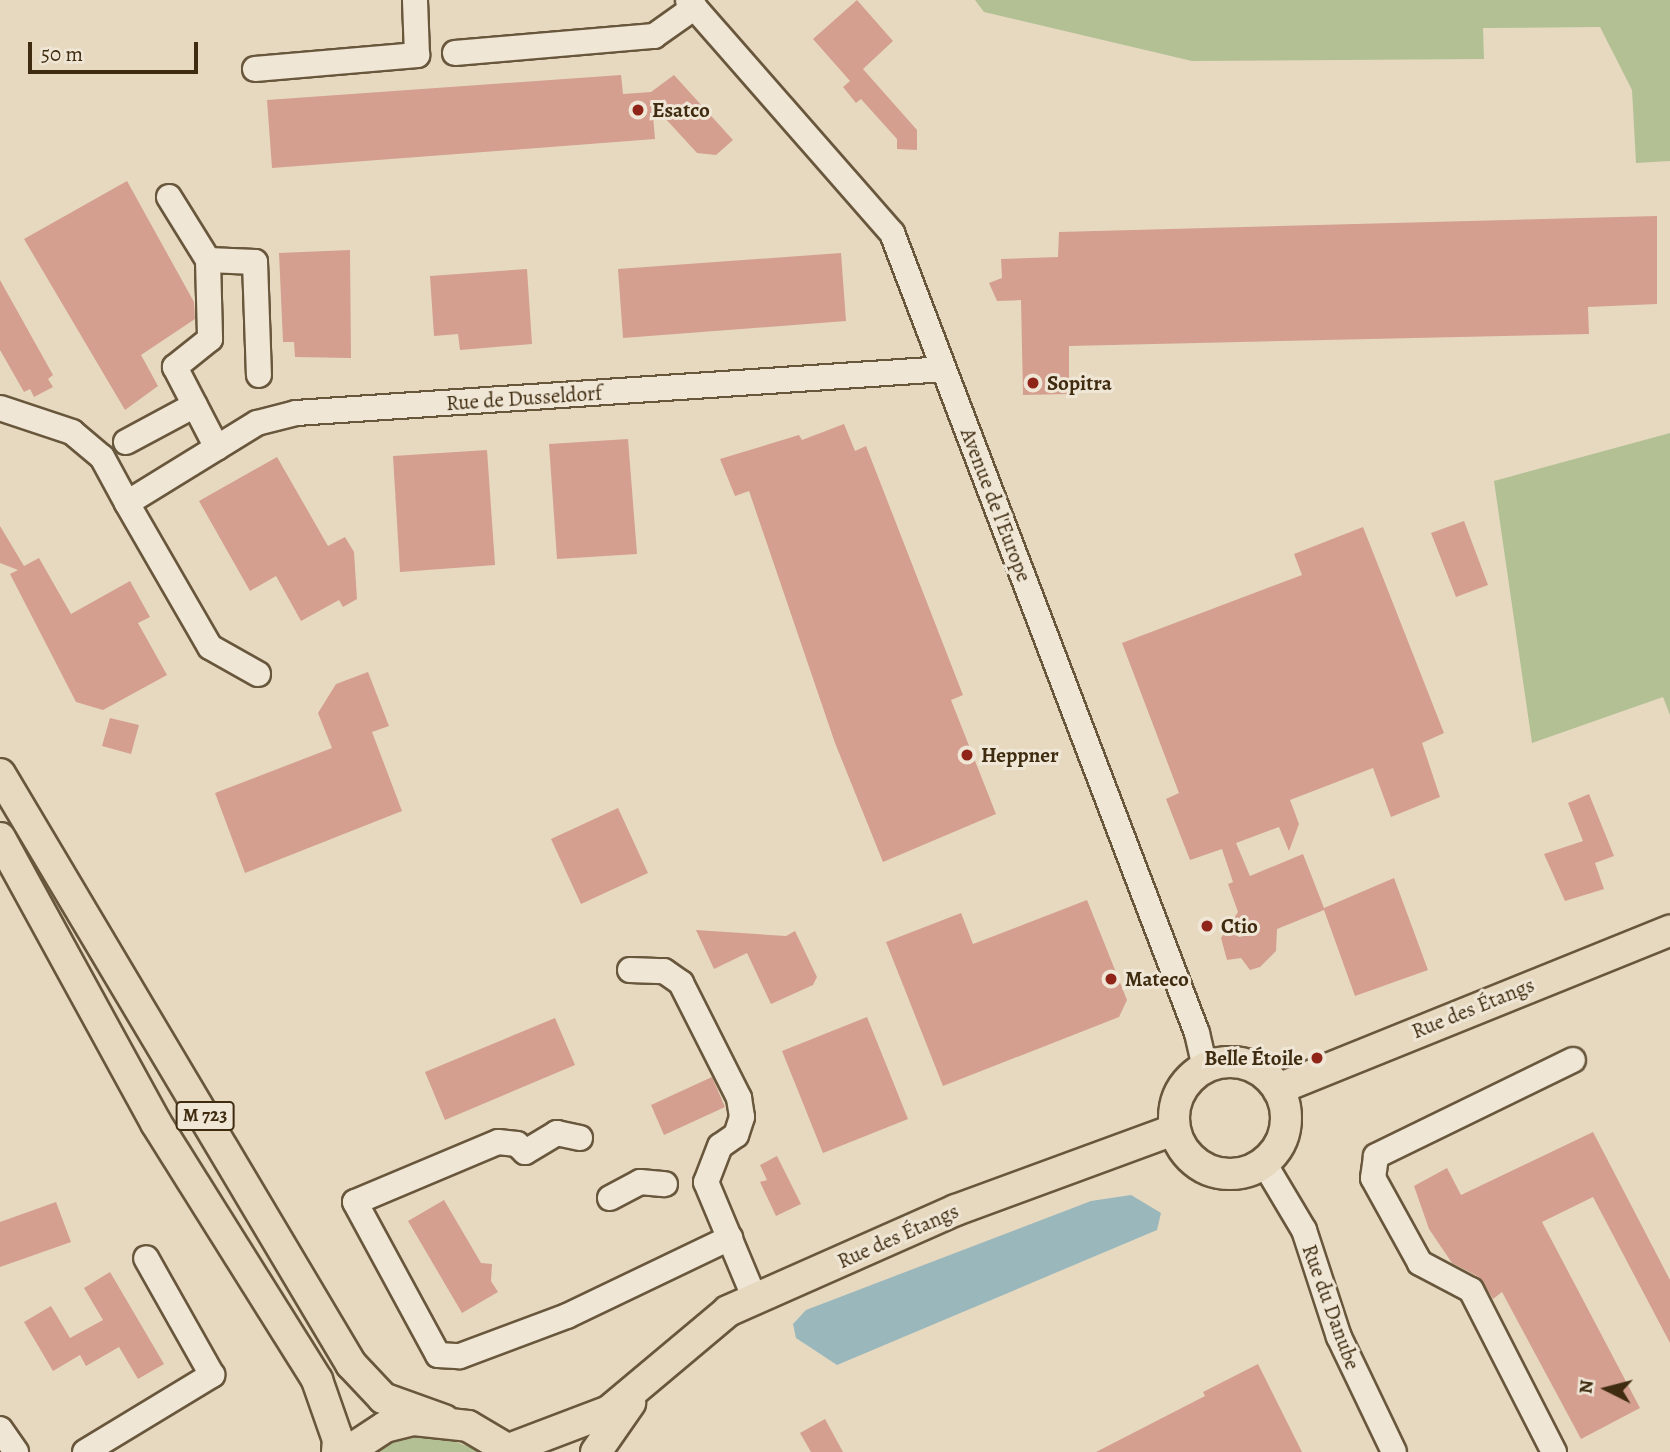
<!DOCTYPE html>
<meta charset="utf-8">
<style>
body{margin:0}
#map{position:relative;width:1670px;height:1452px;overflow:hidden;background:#e6d9c0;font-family:Alegreya,serif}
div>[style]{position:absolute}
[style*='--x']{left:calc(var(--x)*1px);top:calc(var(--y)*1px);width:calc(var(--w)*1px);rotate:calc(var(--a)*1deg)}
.green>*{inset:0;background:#b3c094}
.water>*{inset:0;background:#9ab7bc}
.building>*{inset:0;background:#d49f8f}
.roads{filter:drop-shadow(2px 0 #69573c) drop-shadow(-2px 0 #69573c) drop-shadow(0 2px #69573c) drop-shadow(0 -2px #69573c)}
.minor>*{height:24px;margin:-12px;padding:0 12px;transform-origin:12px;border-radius:12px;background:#efe6d6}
.major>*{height:30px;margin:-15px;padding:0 15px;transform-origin:15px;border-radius:15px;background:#e6d9c0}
.major>.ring{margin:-15px;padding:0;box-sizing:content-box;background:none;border:30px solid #e6d9c0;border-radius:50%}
.dots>*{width:19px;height:19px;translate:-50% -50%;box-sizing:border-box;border:4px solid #efe6d6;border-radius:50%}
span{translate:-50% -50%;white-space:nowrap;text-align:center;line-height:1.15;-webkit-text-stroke:6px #efe6d6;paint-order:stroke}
.shield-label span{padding:2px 5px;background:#efe6d6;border:2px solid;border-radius:5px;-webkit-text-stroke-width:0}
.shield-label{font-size:19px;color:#3f2c10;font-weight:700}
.poi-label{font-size:21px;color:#3f2c10;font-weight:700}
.left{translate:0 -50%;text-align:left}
.right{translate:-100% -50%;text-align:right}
.street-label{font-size:21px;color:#3f2c10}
.north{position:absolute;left:1572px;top:1354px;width:70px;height:70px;-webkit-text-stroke:5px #efe6d6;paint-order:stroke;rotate:276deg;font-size:19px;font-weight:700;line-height:28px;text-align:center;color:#3f2c10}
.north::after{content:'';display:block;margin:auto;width:24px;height:32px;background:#3f2c10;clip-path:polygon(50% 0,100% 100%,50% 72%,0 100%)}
.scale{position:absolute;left:28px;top:42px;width:170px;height:32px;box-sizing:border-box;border:4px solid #3f2c10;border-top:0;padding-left:9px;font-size:21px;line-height:24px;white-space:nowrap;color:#3f2c10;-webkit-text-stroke:5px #efe6d6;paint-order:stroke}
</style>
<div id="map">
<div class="green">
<div style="clip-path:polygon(975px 0,1670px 0,1670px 161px,1636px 163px,1632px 90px,1600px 27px,1483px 28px,1484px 59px,1192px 61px,984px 12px)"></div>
<div style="clip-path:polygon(1670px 433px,1670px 715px,1663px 697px,1532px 743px,1494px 481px)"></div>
<div style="clip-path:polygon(441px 1436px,482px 1452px,372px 1452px,407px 1437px)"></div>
</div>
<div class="water">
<div style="clip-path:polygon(1131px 1195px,1161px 1213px,1157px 1230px,837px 1365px,796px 1338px,793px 1324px,806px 1310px,1091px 1201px)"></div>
</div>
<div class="building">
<div style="clip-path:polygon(857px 0,893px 41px,863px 69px,917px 130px,917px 150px,897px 149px,897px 139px,861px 99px,856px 103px,843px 87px,850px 81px,813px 39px)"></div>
<div style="clip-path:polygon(621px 75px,623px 94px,651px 92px,674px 75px,733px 140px,716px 155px,697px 153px,652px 104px,655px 139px,272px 168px,267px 100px)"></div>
<div style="clip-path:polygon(127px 181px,194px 302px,195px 319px,141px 355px,158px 386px,125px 410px,24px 239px)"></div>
<div style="clip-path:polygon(1657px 216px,1657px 304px,1588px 307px,1589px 334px,1069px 346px,1069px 394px,1023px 395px,1021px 300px,997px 301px,989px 283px,1002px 278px,1001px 259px,1058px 257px,1059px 232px)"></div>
<div style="clip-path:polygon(350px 250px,351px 358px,295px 357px,294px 342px,283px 342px,279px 253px)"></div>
<div style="clip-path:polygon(841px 253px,846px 321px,623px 338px,618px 269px)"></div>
<div style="clip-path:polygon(527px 269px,532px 344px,460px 350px,458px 334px,434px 336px,430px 276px)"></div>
<div style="clip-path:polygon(0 280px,53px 375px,48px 379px,53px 387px,34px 397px,30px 389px,24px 392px,0 350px)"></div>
<div style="clip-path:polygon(844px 424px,855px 451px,866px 446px,963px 695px,951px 700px,996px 814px,883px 862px,835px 743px,749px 491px,735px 496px,720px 459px,799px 435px,802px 440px)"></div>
<div style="clip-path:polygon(628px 439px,637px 554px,557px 559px,549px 444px)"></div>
<div style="clip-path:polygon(487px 450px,495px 565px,400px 572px,393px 456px)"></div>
<div style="clip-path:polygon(277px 457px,328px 546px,345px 537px,354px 552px,357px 599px,343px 607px,339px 600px,301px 621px,276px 576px,250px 591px,199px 501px)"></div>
<div style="clip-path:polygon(1464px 521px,1488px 585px,1456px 597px,1431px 533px)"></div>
<div style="clip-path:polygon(0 526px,24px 566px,39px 558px,71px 614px,130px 581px,150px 617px,138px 623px,167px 675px,103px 710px,76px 702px,10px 574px,18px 570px,0 563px)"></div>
<div style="clip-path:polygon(1363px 527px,1444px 733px,1422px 743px,1440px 797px,1391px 817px,1373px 768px,1290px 800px,1299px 824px,1289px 851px,1279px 827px,1236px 843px,1250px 876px,1303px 854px,1324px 908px,1394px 878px,1428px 970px,1355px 996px,1324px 910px,1277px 929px,1276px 951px,1260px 967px,1250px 970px,1241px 958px,1227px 960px,1221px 938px,1238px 912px,1228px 884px,1233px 882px,1222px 849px,1190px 860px,1166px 799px,1179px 793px,1122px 643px,1302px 575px,1294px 554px)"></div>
<div style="clip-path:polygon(368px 672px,389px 726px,372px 732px,402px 811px,245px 873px,215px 793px,332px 748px,318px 713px,336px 684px)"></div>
<div style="clip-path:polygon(110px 718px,139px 725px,131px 754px,102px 746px)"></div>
<div style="clip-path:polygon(1589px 794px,1614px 856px,1595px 863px,1604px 889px,1565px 901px,1544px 854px,1583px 841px,1568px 803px)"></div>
<div style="clip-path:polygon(618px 808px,648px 873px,581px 904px,551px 839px)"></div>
<div style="clip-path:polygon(1087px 900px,1127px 1000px,1119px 1017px,943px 1086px,886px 942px,961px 913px,973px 944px)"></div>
<div style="clip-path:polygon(696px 930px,786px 936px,795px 931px,817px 977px,813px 985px,771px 1004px,747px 953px,714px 969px)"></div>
<div style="clip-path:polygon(867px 1017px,908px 1119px,823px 1153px,782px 1051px)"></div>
<div style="clip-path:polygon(555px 1018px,575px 1065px,445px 1120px,425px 1072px)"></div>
<div style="clip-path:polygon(712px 1077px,725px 1107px,664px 1135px,651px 1105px)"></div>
<div style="clip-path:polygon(1593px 1132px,1670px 1280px,1670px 1343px,1593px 1197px,1542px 1222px,1640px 1408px,1581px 1439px,1502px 1292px,1493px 1299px,1479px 1277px,1452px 1263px,1429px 1229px,1414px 1186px,1447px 1168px,1461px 1195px)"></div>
<div style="clip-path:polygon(777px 1156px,801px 1204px,776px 1216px,760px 1182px,767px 1180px,760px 1165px)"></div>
<div style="clip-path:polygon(444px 1200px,481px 1263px,492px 1264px,491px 1281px,498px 1292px,462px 1313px,408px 1221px)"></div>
<div style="clip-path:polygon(56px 1202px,71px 1242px,0 1267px,0 1222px)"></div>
<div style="clip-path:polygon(110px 1272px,164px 1364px,138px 1379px,119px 1347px,86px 1366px,80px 1355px,53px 1371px,24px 1322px,51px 1306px,70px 1338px,103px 1320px,84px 1288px)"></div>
<div style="clip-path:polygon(1258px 1364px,1302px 1452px,1096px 1452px,1205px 1396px,1203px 1392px)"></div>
<div style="clip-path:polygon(825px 1419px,843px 1452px,811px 1452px,800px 1433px)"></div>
</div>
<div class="roads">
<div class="minor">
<div style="--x:688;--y:0;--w:310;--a:48.8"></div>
<div style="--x:892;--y:233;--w:856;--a:69.13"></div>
<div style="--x:1197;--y:1033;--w:36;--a:77"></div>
<div style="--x:455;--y:53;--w:200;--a:-4.9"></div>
<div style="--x:654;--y:36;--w:50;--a:-35.3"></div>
<div style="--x:255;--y:69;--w:163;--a:-4.9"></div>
<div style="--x:417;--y:55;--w:55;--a:-92.1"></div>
<div style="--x:169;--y:197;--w:74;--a:58.2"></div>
<div style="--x:208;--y:260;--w:79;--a:88.5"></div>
<div style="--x:210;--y:339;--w:45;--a:141.3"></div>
<div style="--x:175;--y:367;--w:91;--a:62.6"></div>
<div style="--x:208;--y:260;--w:47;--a:2.4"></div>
<div style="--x:255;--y:262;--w:113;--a:88"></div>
<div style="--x:0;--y:408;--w:76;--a:18.4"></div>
<div style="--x:72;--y:432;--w:39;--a:40"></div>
<div style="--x:102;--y:457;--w:52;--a:61.5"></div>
<div style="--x:126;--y:442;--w:78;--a:-28.2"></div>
<div style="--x:258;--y:674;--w:55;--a:-150.6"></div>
<div style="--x:210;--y:647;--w:166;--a:-120"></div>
<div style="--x:127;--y:503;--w:153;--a:-31.6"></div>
<div style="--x:257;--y:423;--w:40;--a:-14.4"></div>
<div style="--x:296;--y:413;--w:649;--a:-3.88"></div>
<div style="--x:630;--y:970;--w:34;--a:2"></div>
<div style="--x:664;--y:971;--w:21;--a:35"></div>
<div style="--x:681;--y:983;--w:129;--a:63.2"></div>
<div style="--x:739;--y:1098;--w:19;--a:81"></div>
<div style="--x:742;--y:1117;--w:19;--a:108"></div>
<div style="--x:736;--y:1135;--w:19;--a:145"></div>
<div style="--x:720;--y:1146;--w:39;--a:111"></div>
<div style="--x:706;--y:1182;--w:127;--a:67.3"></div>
<div style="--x:580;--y:1138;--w:24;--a:-168"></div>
<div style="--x:557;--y:1133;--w:37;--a:149"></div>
<div style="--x:525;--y:1152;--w:11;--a:-135"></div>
<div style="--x:517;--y:1144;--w:19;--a:-174"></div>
<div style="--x:498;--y:1142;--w:155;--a:157.2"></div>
<div style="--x:355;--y:1202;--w:174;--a:61.5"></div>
<div style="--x:438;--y:1355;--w:22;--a:3"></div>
<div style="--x:460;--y:1356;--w:114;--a:-20.5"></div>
<div style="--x:567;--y:1316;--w:181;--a:-25.6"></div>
<div style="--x:1264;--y:1163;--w:78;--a:59.2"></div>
<div style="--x:1304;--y:1230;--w:113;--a:71.9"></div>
<div style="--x:1339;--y:1337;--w:127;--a:64.4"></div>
<div style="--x:610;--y:1198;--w:34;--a:-28"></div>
<div style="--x:640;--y:1182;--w:25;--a:5"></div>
<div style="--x:0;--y:1429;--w:28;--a:55"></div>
<div style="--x:85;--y:1452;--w:149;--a:-31.2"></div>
<div style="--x:212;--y:1375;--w:134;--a:-119.4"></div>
<div style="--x:1554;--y:1452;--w:182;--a:-117.1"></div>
<div style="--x:1471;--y:1290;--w:58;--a:-152.1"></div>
<div style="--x:1420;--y:1263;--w:97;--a:-118.9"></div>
<div style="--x:1373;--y:1178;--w:22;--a:-82"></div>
<div style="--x:1376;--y:1156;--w:219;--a:-26"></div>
</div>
<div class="major">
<div style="--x:0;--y:774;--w:687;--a:59.25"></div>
<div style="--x:351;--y:1364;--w:47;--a:46.7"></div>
<div style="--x:383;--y:1398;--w:65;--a:19.8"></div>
<div style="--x:0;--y:838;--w:325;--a:61.3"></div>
<div style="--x:156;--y:1123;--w:303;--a:57.9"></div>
<div style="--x:317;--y:1380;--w:64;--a:70.7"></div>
<div style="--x:338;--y:1440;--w:12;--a:95"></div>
<div class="ring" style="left:1174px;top:1062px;width:82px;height:82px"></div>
<div style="--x:1278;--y:1089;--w:423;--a:-22"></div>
<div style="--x:509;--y:1449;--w:107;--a:-20.8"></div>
<div style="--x:609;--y:1411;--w:155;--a:-40"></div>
<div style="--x:728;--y:1311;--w:249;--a:-23.9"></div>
<div style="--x:956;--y:1210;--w:232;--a:-20.2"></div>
<div style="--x:347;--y:1452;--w:45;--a:-33.3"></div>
<div style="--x:385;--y:1427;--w:30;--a:-14"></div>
<div style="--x:414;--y:1420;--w:54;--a:6.3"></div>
<div style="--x:468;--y:1426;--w:51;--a:30.6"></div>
<div style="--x:596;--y:1452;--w:60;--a:-55.2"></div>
</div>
</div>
<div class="dots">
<div style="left:638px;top:110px;background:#8f2418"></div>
<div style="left:1033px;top:383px;background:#8f2418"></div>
<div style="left:967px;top:755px;background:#8f2418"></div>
<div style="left:1207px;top:926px;background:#8f2418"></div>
<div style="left:1111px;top:979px;background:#8f2418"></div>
<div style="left:1317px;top:1058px;background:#8f2418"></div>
</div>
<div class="shield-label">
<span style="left:205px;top:1116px">M 723</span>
</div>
<div class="poi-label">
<span class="left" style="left:652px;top:110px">Esatco</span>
<span class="left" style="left:1047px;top:383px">Sopitra</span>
<span class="left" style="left:981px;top:755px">Heppner</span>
<span class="left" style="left:1221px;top:926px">Ctio</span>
<span class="left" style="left:1125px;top:979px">Mateco</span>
<span class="right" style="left:1303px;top:1058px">Belle Étoile</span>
</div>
<div class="street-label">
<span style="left:524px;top:398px;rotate:-4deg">Rue de Dusseldorf</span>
<span style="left:996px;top:505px;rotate:69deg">Avenue de l'Europe</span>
<span style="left:1473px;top:1008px;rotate:-22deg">Rue des Étangs</span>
<span style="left:898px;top:1236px;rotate:-24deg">Rue des Étangs</span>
<span style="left:1331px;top:1307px;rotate:70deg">Rue du Danube</span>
</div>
<div class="north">N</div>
<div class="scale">50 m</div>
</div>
